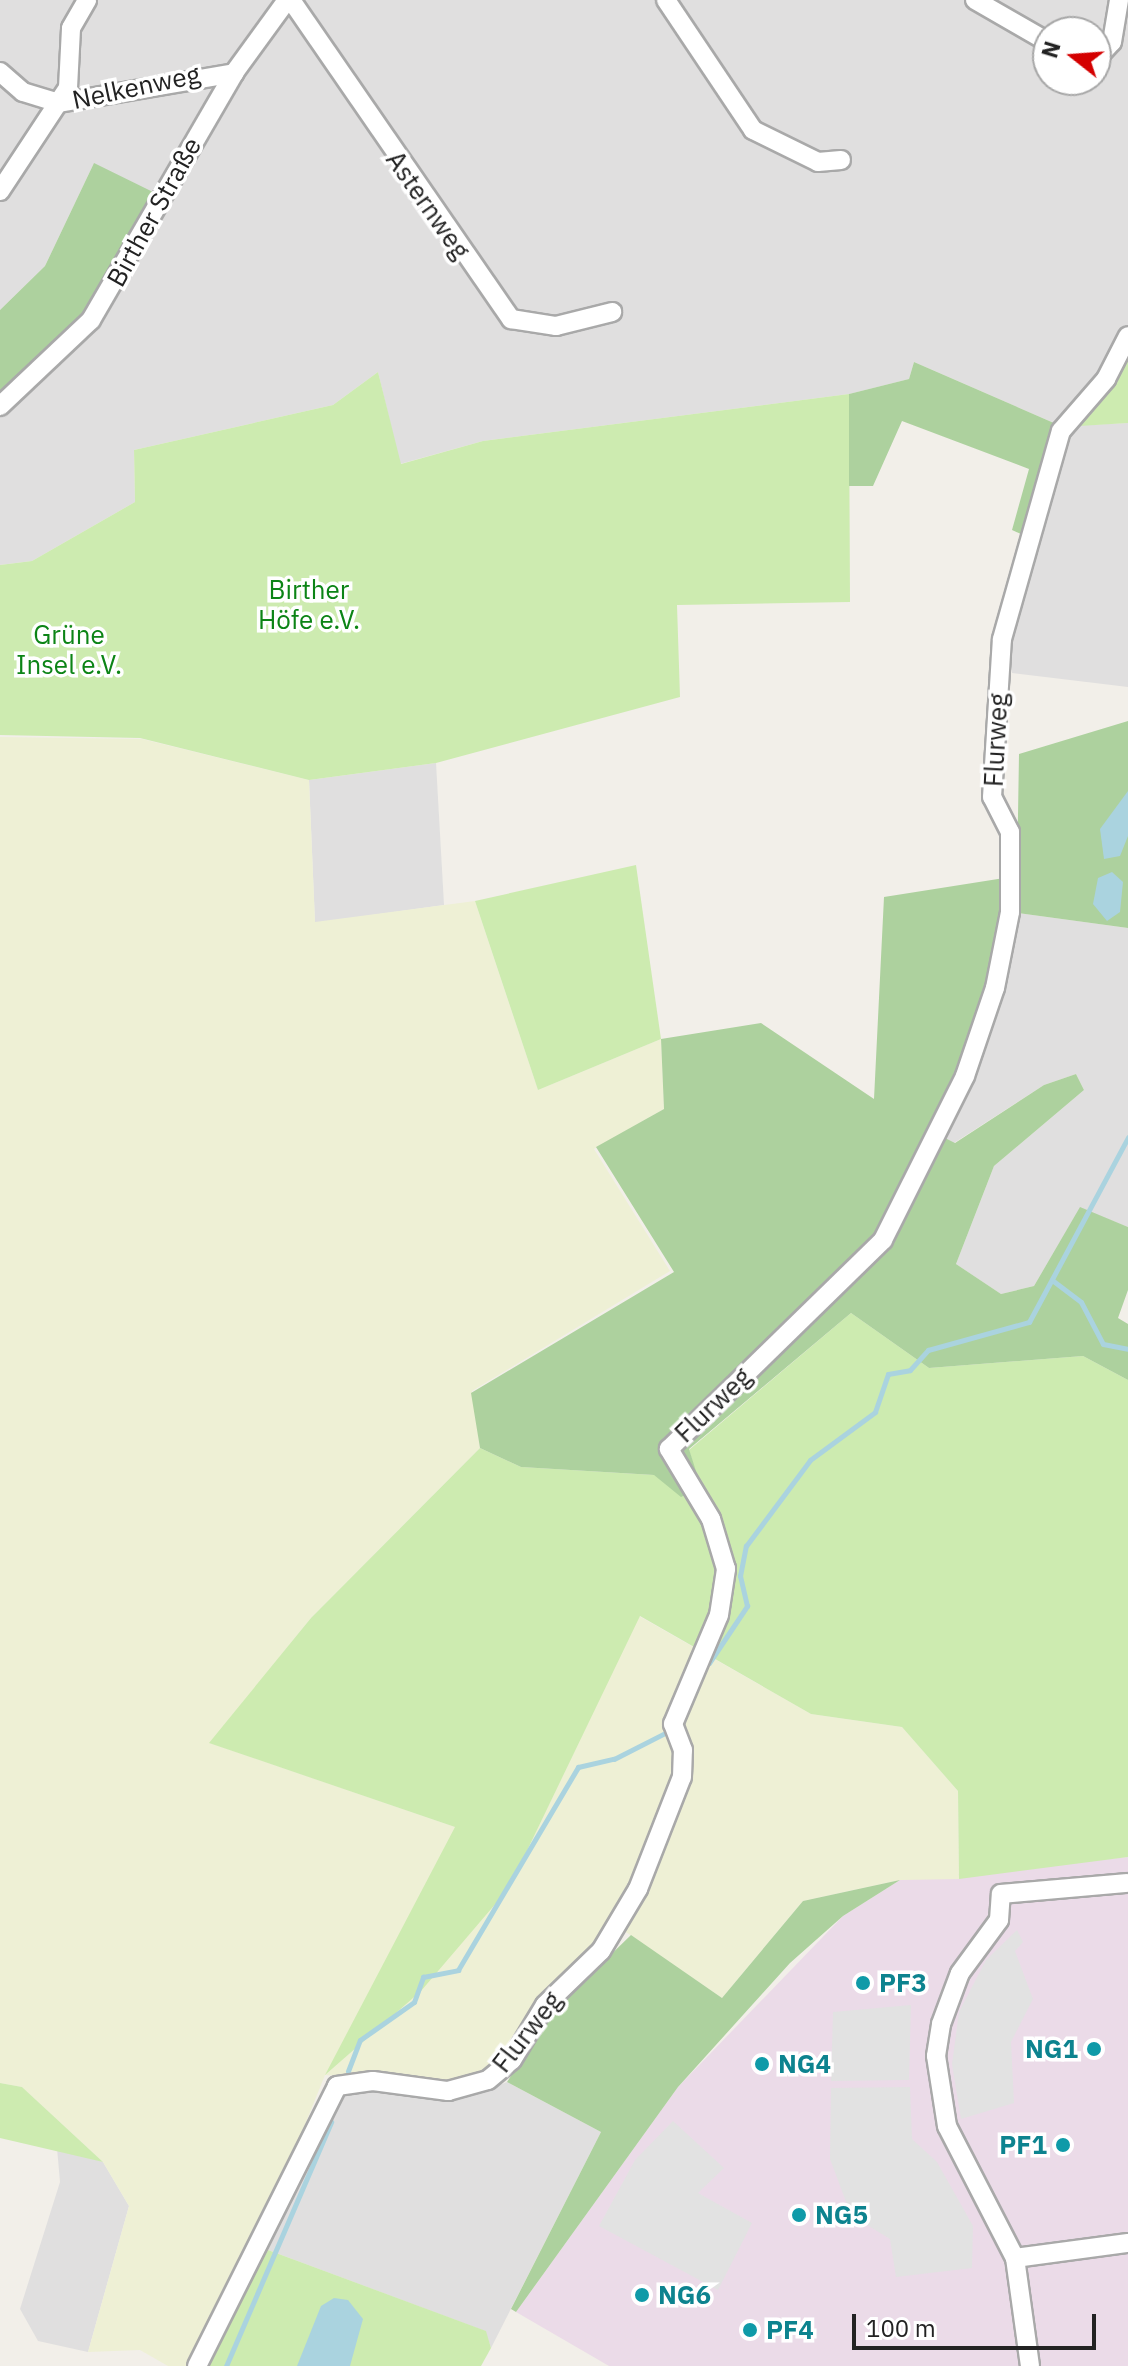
<!DOCTYPE html>
<meta charset="utf-8">
<style>
body{margin:0}
#map{position:relative;width:1128px;height:2366px;overflow:hidden;background:#f2efe9;font-family:"IBM Plex Sans",sans-serif}
div>[style]{position:absolute}
[style*='--x']{left:calc(var(--x)*1px);top:calc(var(--y)*1px);width:calc(var(--w)*1px);rotate:calc(var(--a)*1deg)}
.residential>*{inset:0;background:#e0dfdf}
.industrial>*{inset:0;background:#ebdbe8}
.farmland>*{inset:0;background:#eef0d5}
.grass>*{inset:0;background:#cdebb0}
.forest>*{inset:0;background:#add19e}
.parking>*{inset:0;background:#e2e2e2}
.water>*{inset:0;background:#aad3df}
.stream>*{height:5px;margin:-2.5px;padding:0 2.5px;transform-origin:2.5px;border-radius:2.5px;background:#aad3df}
.roads{filter:drop-shadow(2px 0 #a9a9a9) drop-shadow(-2px 0 #a9a9a9) drop-shadow(0 2px #a9a9a9) drop-shadow(0 -2px #a9a9a9)}
.street>*{height:18px;margin:-9px;padding:0 9px;transform-origin:9px;border-radius:9px;background:#fff}
.dots>*{width:22px;height:22px;translate:-50% -50%;box-sizing:border-box;border:4px solid #fff;border-radius:50%}
span{translate:-50% -50%;white-space:nowrap;text-align:center;line-height:1.15;-webkit-text-stroke:7px #fff;paint-order:stroke}
.street-label{font-size:26px;color:#222}
.park-label{font-size:26px;color:#0c8416}
.culture-label{font-size:26px;color:#0d838f;font-weight:700}
.left{translate:0 -50%;text-align:left}
.right{translate:-100% -50%;text-align:right}
.north{position:absolute;left:1032px;top:16px;width:80px;height:80px;box-sizing:border-box;background:#fff;border:2px solid #a7a7a7;border-radius:50%;rotate:287deg;font-size:22px;font-weight:700;line-height:32px;text-align:center;color:#222}
.north::after{content:'';display:block;margin:auto;width:28px;height:36px;background:#d40000;clip-path:polygon(50% 0,100% 100%,50% 72%,0 100%)}
.scale{position:absolute;left:852px;top:2314px;width:244px;height:36px;box-sizing:border-box;border:4px solid #222;border-top:0;padding-left:10px;font-size:24px;line-height:28px;white-space:nowrap;color:#222;-webkit-text-stroke:6px #fff;paint-order:stroke}
</style>
<div id="map">
<div class="residential">
<div style="clip-path:polygon(evenodd,0 0,1128px 0,1128px 332px,1065px 426px,1128px 423px,1128px 687px,1012px 673px,1005px 638px,1063px 427px,914px 362px,909px 379px,849px 394px,483px 441px,400px 464px,378px 372px,333px 405px,134px 450px,135px 502px,32px 561px,0 565px,0 391px,32px 365px,94px 163px,45px 266px,0 310px,0 0,1048px 32px,1096px 32px,1096px 80px,1048px 80px,1048px 32px)"></div>
<div style="clip-path:polygon(436px 763px,444px 905px,315px 923px,309px 780px)"></div>
<div style="clip-path:polygon(1010px 912px,1128px 928px,1128px 1227px,1080px 1208px,1034px 1286px,1001px 1294px,956px 1264px,994px 1166px,1084px 1090px,1076px 1074px,1044px 1085px,954px 1143px,941px 1136px)"></div>
<div style="clip-path:polygon(507px 2082px,601px 2132px,491px 2348px,485px 2331px,268px 2250px,334px 2097px,359px 2090px,475px 2095px)"></div>
<div style="clip-path:polygon(57px 2148px,103px 2162px,129px 2206px,88px 2352px,38px 2341px,20px 2309px,60px 2182px)"></div>
</div>
<div class="industrial">
<div style="clip-path:polygon(1128px 1857px,1128px 2366px,609px 2366px,516px 2312px,678px 2087px,843px 1916px,900px 1880px)"></div>
</div>
<div class="farmland">
<div style="clip-path:polygon(0 737px,142px 739px,309px 780px,315px 922px,475px 901px,538px 1090px,661px 1039px,664px 1109px,594px 1149px,670px 1271px,472px 1391px,480px 1448px,311px 1618px,210px 1743px,455px 1827px,509px 1888px,639px 1616px,811px 1714px,902px 1727px,958px 1791px,959px 1879px,900px 1880px,803px 1901px,722px 1998px,617px 1926px,543px 2000px,487px 2071px,439px 2084px,325px 2075px,257px 2244px,189px 2366px,168px 2366px,140px 2350px,88px 2352px,129px 2206px,103px 2162px,22px 2087px,0 2083px)"></div>
</div>
<div class="grass">
<div style="clip-path:polygon(1128px 332px,1128px 423px,1063px 427px)"></div>
<div style="clip-path:polygon(378px 372px,401px 464px,483px 441px,849px 394px,850px 602px,677px 605px,680px 697px,436px 763px,309px 780px,140px 738px,0 735px,0 565px,32px 561px,135px 502px,134px 450px,333px 405px)"></div>
<div style="clip-path:polygon(636px 865px,661px 1039px,538px 1090px,475px 901px)"></div>
<div style="clip-path:polygon(851px 1313px,929px 1368px,1083px 1356px,1128px 1380px,1128px 1857px,959px 1879px,958px 1791px,902px 1727px,811px 1714px,640px 1616px,509px 1888px,421px 1991px,325px 2075px,455px 1827px,209px 1743px,311px 1618px,480px 1448px,521px 1467px,654px 1475px,700px 1487px,689px 1450px)"></div>
<div style="clip-path:polygon(0 2083px,22px 2087px,103px 2162px,0 2138px)"></div>
<div style="clip-path:polygon(268px 2250px,486px 2331px,491px 2348px,481px 2366px,204px 2366px)"></div>
</div>
<div class="forest">
<div style="clip-path:polygon(94px 163px,153px 192px,78px 322px,0 391px,0 310px,45px 266px)"></div>
<div style="clip-path:polygon(914px 362px,1063px 427px,1025px 536px,1012px 530px,1029px 469px,902px 421px,873px 486px,849px 486px,849px 394px,909px 379px)"></div>
<div style="clip-path:polygon(1128px 721px,1128px 928px,1010px 912px,941px 1136px,955px 1143px,1044px 1085px,1076px 1074px,1084px 1090px,994px 1166px,956px 1264px,1001px 1294px,1034px 1286px,1080px 1207px,1128px 1227px,1128px 1290px,1118px 1318px,1128px 1324px,1128px 1380px,1083px 1356px,929px 1368px,851px 1313px,689px 1449px,701px 1487px,681px 1497px,654px 1475px,521px 1467px,480px 1448px,471px 1393px,674px 1272px,596px 1147px,664px 1109px,661px 1039px,761px 1023px,874px 1099px,884px 897px,1017px 876px,1019px 754px)"></div>
<div style="clip-path:polygon(900px 1880px,843px 1916px,790px 1963px,678px 2087px,516px 2312px,511px 2309px,601px 2132px,507px 2082px,554px 2010px,631px 1935px,722px 1998px,803px 1901px)"></div>
</div>
<div class="parking">
<div style="clip-path:polygon(1017px 1930px,1023px 1942px,1015px 1951px,1033px 1999px,1011px 2042px,1014px 2103px,961px 2119px,952px 2064px,959px 2012px,986px 1960px)"></div>
<div style="clip-path:polygon(911px 2005px,909px 2080px,831px 2081px,833px 2012px)"></div>
<div style="clip-path:polygon(910px 2087px,912px 2139px,937px 2162px,973px 2226px,972px 2268px,896px 2277px,890px 2239px,851px 2215px,830px 2159px,831px 2088px)"></div>
<div style="clip-path:polygon(673px 2121px,724px 2168px,698px 2193px,752px 2223px,718px 2290px,599px 2226px,635px 2160px)"></div>
</div>
<div class="water">
<div style="clip-path:polygon(1128px 791px,1128px 836px,1120px 856px,1104px 859px,1100px 829px)"></div>
<div style="clip-path:polygon(1112px 872px,1123px 882px,1120px 912px,1107px 921px,1093px 904px,1098px 878px)"></div>
<div style="clip-path:polygon(334px 2298px,348px 2300px,363px 2319px,350px 2366px,297px 2366px,321px 2306px)"></div>
</div>
<div class="stream">
<div style="--x:1052;--y:1280;--w:36;--a:37"></div>
<div style="--x:1081;--y:1302;--w:47;--a:62.4"></div>
<div style="--x:1103;--y:1344;--w:25;--a:11"></div>
<div style="--x:709;--y:1663;--w:69;--a:-56.3"></div>
<div style="--x:747;--y:1606;--w:31;--a:-103"></div>
<div style="--x:740;--y:1576;--w:31;--a:-79"></div>
<div style="--x:746;--y:1546;--w:107;--a:-53.3"></div>
<div style="--x:810;--y:1460;--w:81;--a:-36.4"></div>
<div style="--x:875;--y:1412;--w:40;--a:-71.1"></div>
<div style="--x:888;--y:1374;--w:22;--a:-10"></div>
<div style="--x:910;--y:1370;--w:27;--a:-48"></div>
<div style="--x:928;--y:1350;--w:105;--a:-15.5"></div>
<div style="--x:1029;--y:1322;--w:210;--a:-61.8"></div>
<div style="--x:348;--y:2071;--w:33;--a:-69"></div>
<div style="--x:360;--y:2040;--w:66;--a:-35.1"></div>
<div style="--x:414;--y:2002;--w:27;--a:-70"></div>
<div style="--x:423;--y:1977;--w:36;--a:-11"></div>
<div style="--x:458;--y:1970;--w:236;--a:-59.4"></div>
<div style="--x:578;--y:1767;--w:37;--a:-13"></div>
<div style="--x:614;--y:1759;--w:57;--a:-27"></div>
<div style="--x:226;--y:2366;--w:266;--a:-66.7"></div>
</div>
<div class="roads">
<div class="street">
<div style="--x:291;--y:0;--w:388;--a:55.4"></div>
<div style="--x:511;--y:319;--w:46;--a:8.8"></div>
<div style="--x:556;--y:326;--w:58;--a:-14"></div>
<div style="--x:666;--y:0;--w:156;--a:56.2"></div>
<div style="--x:753;--y:130;--w:72;--a:26.2"></div>
<div style="--x:818;--y:162;--w:23;--a:-5"></div>
<div style="--x:975;--y:0;--w:84;--a:29.9"></div>
<div style="--x:1096;--y:59;--w:23;--a:-47"></div>
<div style="--x:1112;--y:42;--w:43;--a:-80.5"></div>
<div style="--x:0;--y:72;--w:30;--a:41"></div>
<div style="--x:23;--y:92;--w:38;--a:17"></div>
<div style="--x:59;--y:103;--w:178;--a:-9.7"></div>
<div style="--x:0;--y:191;--w:123;--a:-56.6"></div>
<div style="--x:68;--y:88;--w:60;--a:-87.1"></div>
<div style="--x:71;--y:28;--w:32;--a:-60"></div>
<div style="--x:0;--y:406;--w:125;--a:-43.4"></div>
<div style="--x:91;--y:320;--w:285;--a:-59.9"></div>
<div style="--x:234;--y:73;--w:90;--a:-54"></div>
<div style="--x:1015;--y:2258;--w:114;--a:-7.6"></div>
<div style="--x:197;--y:2366;--w:313;--a:-63.4"></div>
<div style="--x:337;--y:2086;--w:36;--a:-8"></div>
<div style="--x:373;--y:2081;--w:76;--a:7.6"></div>
<div style="--x:448;--y:2091;--w:41;--a:-15.4"></div>
<div style="--x:488;--y:2080;--w:31;--a:-40"></div>
<div style="--x:512;--y:2060;--w:64;--a:-59"></div>
<div style="--x:545;--y:2005;--w:78;--a:-44"></div>
<div style="--x:601;--y:1951;--w:72;--a:-59.2"></div>
<div style="--x:638;--y:1889;--w:120;--a:-68.6"></div>
<div style="--x:682;--y:1777;--w:27;--a:-88"></div>
<div style="--x:683;--y:1750;--w:28;--a:-111"></div>
<div style="--x:673;--y:1724;--w:118;--a:-67.1"></div>
<div style="--x:719;--y:1615;--w:47;--a:-81.3"></div>
<div style="--x:726;--y:1569;--w:52;--a:-106.7"></div>
<div style="--x:711;--y:1519;--w:82;--a:-121"></div>
<div style="--x:669;--y:1449;--w:299;--a:-44.3"></div>
<div style="--x:883;--y:1240;--w:183;--a:-63.4"></div>
<div style="--x:965;--y:1076;--w:93;--a:-71.2"></div>
<div style="--x:995;--y:988;--w:77;--a:-78.8"></div>
<div style="--x:1010;--y:912;--w:80;--a:-90"></div>
<div style="--x:1010;--y:832;--w:39;--a:-117"></div>
<div style="--x:992;--y:797;--w:158;--a:-86.4"></div>
<div style="--x:1002;--y:639;--w:216;--a:-74.2"></div>
<div style="--x:1061;--y:431;--w:69;--a:-49.1"></div>
<div style="--x:1106;--y:379;--w:48;--a:-62.9"></div>
<div style="--x:1030;--y:2366;--w:109;--a:-97.9"></div>
<div style="--x:1015;--y:2258;--w:148;--a:-117.3"></div>
<div style="--x:947;--y:2126;--w:71;--a:-98.9"></div>
<div style="--x:936;--y:2056;--w:32;--a:-81"></div>
<div style="--x:941;--y:2024;--w:54;--a:-69.6"></div>
<div style="--x:960;--y:1973;--w:66;--a:-53.7"></div>
<div style="--x:999;--y:1920;--w:26;--a:-86"></div>
<div style="--x:1001;--y:1894;--w:127;--a:-5"></div>
</div>
</div>
<div class="dots">
<div style="left:863px;top:1983px;background:#0f9aa8"></div>
<div style="left:1094px;top:2049px;background:#0f9aa8"></div>
<div style="left:762px;top:2064px;background:#0f9aa8"></div>
<div style="left:1063px;top:2145px;background:#0f9aa8"></div>
<div style="left:799px;top:2215px;background:#0f9aa8"></div>
<div style="left:642px;top:2295px;background:#0f9aa8"></div>
<div style="left:750px;top:2330px;background:#0f9aa8"></div>
</div>
<div class="street-label">
<span style="left:136px;top:87px;rotate:-12deg">Nelkenweg</span>
<span style="left:428px;top:205px;rotate:55deg">Asternweg</span>
<span style="left:154px;top:212px;rotate:-61deg">Birther Straße</span>
<span style="left:996px;top:740px;rotate:-87deg">Flurweg</span>
<span style="left:713px;top:1405px;rotate:-44deg">Flurweg</span>
<span style="left:527px;top:2032px;rotate:-52deg">Flurweg</span>
</div>
<div class="park-label">
<span style="left:309px;top:605px">Birther<br>Höfe e.V.</span>
<span style="left:69px;top:650px">Grüne<br>Insel e.V.</span>
</div>
<div class="culture-label">
<span class="left" style="left:879px;top:1983px">PF3</span>
<span class="right" style="left:1078px;top:2049px">NG1</span>
<span class="left" style="left:778px;top:2064px">NG4</span>
<span class="right" style="left:1047px;top:2145px">PF1</span>
<span class="left" style="left:815px;top:2215px">NG5</span>
<span class="left" style="left:658px;top:2295px">NG6</span>
<span class="left" style="left:766px;top:2330px">PF4</span>
</div>
<div class="north">N</div>
<div class="scale">100 m</div>
</div>
